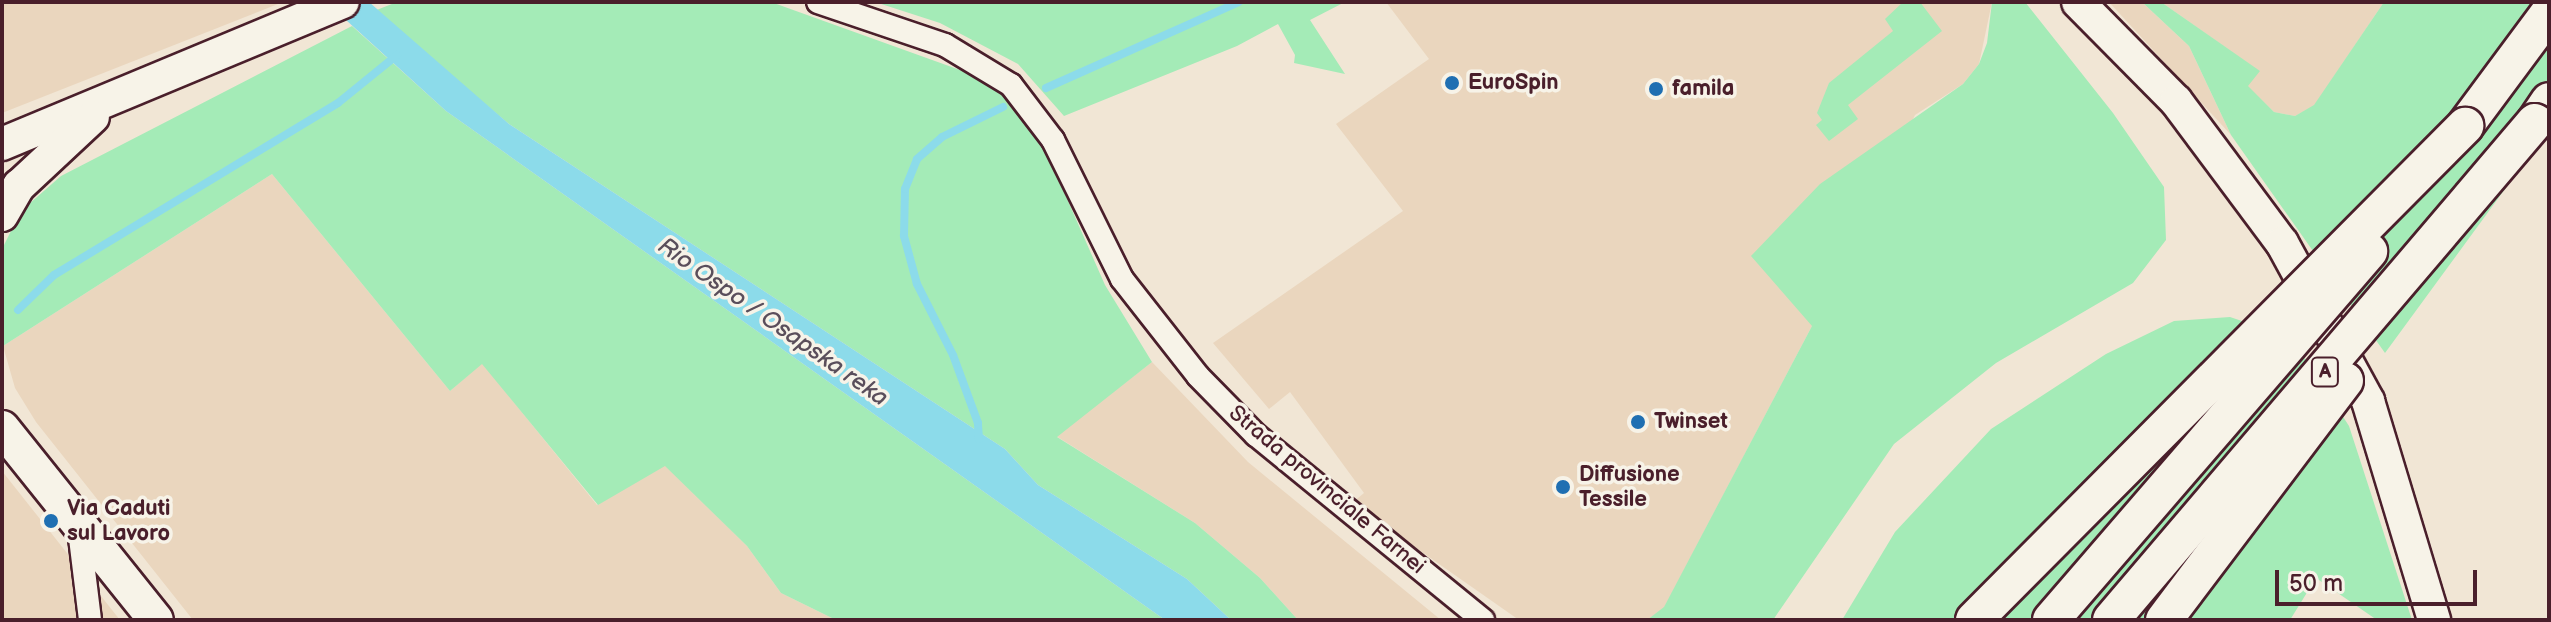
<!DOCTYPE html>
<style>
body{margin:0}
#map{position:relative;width:2551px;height:622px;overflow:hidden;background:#f1e6d5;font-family:"Balsamiq Sans",sans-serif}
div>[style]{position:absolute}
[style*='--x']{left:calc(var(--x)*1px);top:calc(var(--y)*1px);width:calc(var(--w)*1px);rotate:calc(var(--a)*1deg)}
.built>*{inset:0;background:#ead6be}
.green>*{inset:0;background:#a4ebb7}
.water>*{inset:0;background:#8cdbea}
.stream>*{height:8px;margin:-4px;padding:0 4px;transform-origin:4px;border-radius:4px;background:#8cdbea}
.roads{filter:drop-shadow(2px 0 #4a1f2b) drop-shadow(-2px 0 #4a1f2b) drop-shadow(0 2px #4a1f2b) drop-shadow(0 -2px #4a1f2b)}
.minor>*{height:22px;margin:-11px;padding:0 11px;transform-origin:11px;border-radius:11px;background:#f7f3e8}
.secondary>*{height:32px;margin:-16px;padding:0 16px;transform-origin:16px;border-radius:16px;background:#f7f3e8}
.primary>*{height:34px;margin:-17px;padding:0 17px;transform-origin:17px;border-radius:17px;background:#f7f3e8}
.trunk>*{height:36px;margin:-18px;padding:0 18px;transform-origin:18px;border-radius:18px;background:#f7f3e8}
.bridges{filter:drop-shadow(2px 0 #4a1f2b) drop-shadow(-2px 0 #4a1f2b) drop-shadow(0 2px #4a1f2b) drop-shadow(0 -2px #4a1f2b)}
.trunk-bridge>*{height:36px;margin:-18px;padding:0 18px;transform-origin:18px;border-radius:18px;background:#f7f3e8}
.dots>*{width:22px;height:22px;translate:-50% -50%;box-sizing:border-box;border:4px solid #f7f3e8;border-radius:50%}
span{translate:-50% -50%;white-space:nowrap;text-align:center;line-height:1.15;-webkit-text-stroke:7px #f7f3e8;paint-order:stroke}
.shield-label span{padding:2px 6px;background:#f7f3e8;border:2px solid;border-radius:6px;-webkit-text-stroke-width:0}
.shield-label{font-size:20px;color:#4a1f2b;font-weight:700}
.poi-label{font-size:22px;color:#4a1f2b;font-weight:700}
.left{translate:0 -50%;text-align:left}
.street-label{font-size:22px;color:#4a1f2b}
.water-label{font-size:24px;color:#5a4e5b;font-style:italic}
.frame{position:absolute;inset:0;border:4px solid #4a1f2b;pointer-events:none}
.scale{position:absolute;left:2275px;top:570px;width:202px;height:36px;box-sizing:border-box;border:4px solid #4a1f2b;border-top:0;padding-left:10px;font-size:24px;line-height:28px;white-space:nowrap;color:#4a1f2b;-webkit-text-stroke:6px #f7f3e8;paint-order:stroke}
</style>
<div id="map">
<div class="built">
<div style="clip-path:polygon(2px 2px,283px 2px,2px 113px)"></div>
<div style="clip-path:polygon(1386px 2px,1992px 2px,1979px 64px,1963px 84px,1915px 115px,1812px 326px,1664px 608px,1647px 620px,1519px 620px,1352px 503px,1364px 493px,1290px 392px,1269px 409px,1213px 343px,1403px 211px,1336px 124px,1429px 59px)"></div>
<div style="clip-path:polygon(2109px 2px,2142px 2px,2189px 46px,2231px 135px)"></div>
<div style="clip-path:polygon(2161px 2px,2384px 2px,2314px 106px,2295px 116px,2274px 112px,2247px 86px,2259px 71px)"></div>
<div style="clip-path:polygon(272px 174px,450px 391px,482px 363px,597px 505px,665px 465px,747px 546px,781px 593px,836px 620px,193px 620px,36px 422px,15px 388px,3px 346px)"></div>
<div style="clip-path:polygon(1152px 362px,1248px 462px,1441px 620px,1298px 620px,1260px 578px,1195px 523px,1056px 436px)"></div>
<div style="clip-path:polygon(2px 471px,120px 620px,2px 620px)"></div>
</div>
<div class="green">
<div style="clip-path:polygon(397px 2px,771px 2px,985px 79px,1035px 126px,1105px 285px,1152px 362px,1057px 437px,1195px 523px,1260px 578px,1298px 620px,1231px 620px,1187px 579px,1038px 485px,1005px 449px,509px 124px,374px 11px)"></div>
<div style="clip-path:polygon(875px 2px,1345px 2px,1310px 20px,1345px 74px,1294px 63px,1295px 55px,1278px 24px,1237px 46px,1064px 116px,1018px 64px,940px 23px)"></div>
<div style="clip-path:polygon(1903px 2px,1920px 2px,1942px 31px,1848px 105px,1858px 119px,1829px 141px,1816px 125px,1822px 120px,1817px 113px,1829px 83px,1893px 31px,1885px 19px)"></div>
<div style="clip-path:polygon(1992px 2px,2025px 2px,2113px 113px,2164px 187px,2166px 240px,2133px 283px,1996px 363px,1894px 444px,1773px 620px,1647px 620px,1664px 607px,1812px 326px,1751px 256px,1820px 184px,1963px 84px,1979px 64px,1987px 43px)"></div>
<div style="clip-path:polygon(2142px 2px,2161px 2px,2260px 71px,2248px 86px,2274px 112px,2295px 116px,2314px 105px,2384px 2px,2549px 2px,2549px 129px,2385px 353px,2231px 135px,2189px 46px)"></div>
<div style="clip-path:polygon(352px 26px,446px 111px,1165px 620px,836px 620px,781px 593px,747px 546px,665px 466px,598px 505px,482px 364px,450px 391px,272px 174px,3px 346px,2px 249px,21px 211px,61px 176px)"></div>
<div style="clip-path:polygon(2230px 317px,2281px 334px,2306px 360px,2349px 426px,2412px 620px,2377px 620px,2316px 578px,2290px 620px,1842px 620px,1895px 532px,1991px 429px,2106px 354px,2174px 321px)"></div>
</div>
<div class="water">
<div style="clip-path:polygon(333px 2px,369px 2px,509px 124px,1005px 449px,1038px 485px,1187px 579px,1231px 620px,1165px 620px,446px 111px,346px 20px)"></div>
</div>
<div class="stream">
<div style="--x:1046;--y:88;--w:211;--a:-24"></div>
<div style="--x:18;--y:310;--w:50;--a:-44.2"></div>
<div style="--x:54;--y:275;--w:332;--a:-31.2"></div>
<div style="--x:338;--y:103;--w:76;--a:-39.1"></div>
<div style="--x:979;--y:439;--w:16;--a:-94"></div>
<div style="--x:978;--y:423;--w:72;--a:-110.2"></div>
<div style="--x:953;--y:355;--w:80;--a:-116.9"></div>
<div style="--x:917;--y:284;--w:50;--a:-105.2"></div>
<div style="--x:904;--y:236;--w:47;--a:-88.8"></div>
<div style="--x:905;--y:189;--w:32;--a:-68"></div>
<div style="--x:917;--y:159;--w:33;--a:-41"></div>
<div style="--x:942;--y:137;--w:68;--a:-26.2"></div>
</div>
<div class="roads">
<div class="minor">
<div style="--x:818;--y:2;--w:134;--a:18.7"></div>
<div style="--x:945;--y:45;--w:77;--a:31.2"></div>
<div style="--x:1011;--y:85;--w:69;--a:52.6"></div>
<div style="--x:1053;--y:140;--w:155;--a:63.6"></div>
<div style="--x:1122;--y:279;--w:123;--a:51.9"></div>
<div style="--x:1198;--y:376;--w:83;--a:45.5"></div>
<div style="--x:1256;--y:435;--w:293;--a:39.2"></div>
<div style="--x:79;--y:530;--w:91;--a:83"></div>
</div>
<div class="secondary">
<div style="--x:2078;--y:2;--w:139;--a:45.3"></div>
<div style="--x:2176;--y:101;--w:177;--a:53.3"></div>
<div style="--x:2282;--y:243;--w:180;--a:61.4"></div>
<div style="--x:2368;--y:401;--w:229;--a:73.2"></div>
<div style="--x:2;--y:144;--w:369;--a:-22.6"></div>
<div style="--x:2;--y:215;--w:34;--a:-60"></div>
<div style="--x:19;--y:186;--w:101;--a:-43"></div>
</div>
<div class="primary">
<div style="--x:2;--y:428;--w:246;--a:51.3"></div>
</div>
<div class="trunk">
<div style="--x:2535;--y:122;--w:25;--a:-56"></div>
<div style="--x:2465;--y:126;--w:141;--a:-53.4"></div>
</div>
</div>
<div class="bridges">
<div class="trunk-bridge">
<div style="--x:1974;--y:620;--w:697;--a:-45.17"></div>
<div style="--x:2051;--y:620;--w:487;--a:-49.2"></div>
<div style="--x:2111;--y:620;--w:654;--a:-49.59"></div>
<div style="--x:2164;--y:620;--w:300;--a:-52.9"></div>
</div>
</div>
<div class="dots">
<div style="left:1452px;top:83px;background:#1f6fb2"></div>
<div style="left:1656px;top:89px;background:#1f6fb2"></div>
<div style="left:1638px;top:422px;background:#1f6fb2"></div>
<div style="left:1563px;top:487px;background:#1f6fb2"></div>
<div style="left:51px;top:521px;background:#1f6fb2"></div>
</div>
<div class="shield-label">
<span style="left:2325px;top:372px">A</span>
</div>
<div class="poi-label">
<span class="left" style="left:1468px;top:83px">EuroSpin</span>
<span class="left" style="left:1672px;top:89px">famila</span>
<span class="left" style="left:1654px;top:422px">Twinset</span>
<span class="left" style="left:1579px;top:487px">Diffusione<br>Tessile</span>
<span class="left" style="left:67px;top:521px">Via Caduti<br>sul Lavoro</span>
</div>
<div class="street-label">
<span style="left:1327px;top:490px;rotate:40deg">Strada provinciale Farnei</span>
</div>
<div class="water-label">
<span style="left:773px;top:322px;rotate:35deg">Rio Ospo / Osapska reka</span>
</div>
<div class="frame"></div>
<div class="scale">50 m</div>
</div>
